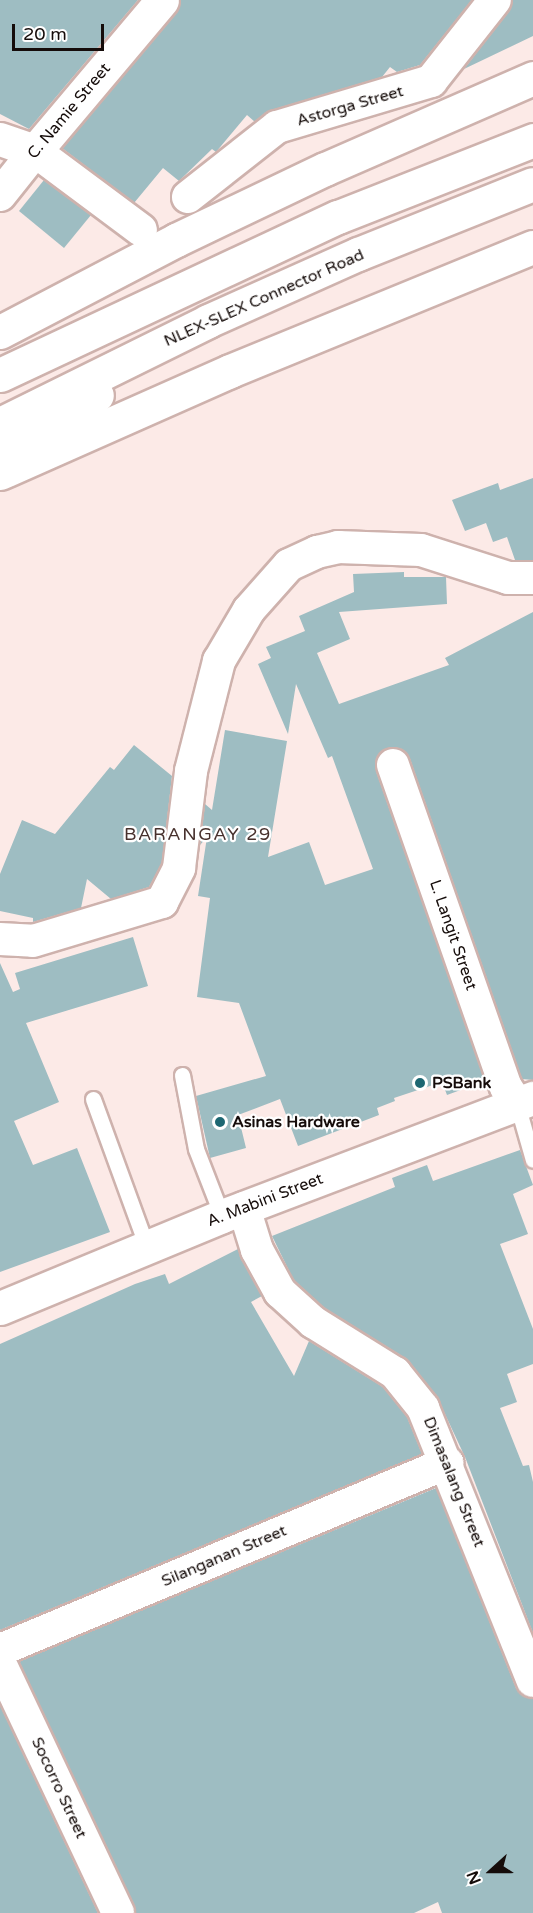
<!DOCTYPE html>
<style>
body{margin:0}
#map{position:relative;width:533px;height:1913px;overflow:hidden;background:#fceae7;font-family:"Varela Round",sans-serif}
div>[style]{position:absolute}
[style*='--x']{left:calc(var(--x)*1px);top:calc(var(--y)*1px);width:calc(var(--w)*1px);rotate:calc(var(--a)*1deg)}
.building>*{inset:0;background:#9ebdc2}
.roads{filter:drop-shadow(2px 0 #ceb2ad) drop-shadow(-2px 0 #ceb2ad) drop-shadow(0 2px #ceb2ad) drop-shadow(0 -2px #ceb2ad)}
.service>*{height:15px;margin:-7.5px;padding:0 7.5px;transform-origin:7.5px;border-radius:7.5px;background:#fff}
.minor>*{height:32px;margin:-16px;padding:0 16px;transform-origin:16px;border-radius:16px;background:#fff}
.tertiary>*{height:33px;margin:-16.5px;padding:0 16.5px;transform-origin:16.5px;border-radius:16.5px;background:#fff}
.secondary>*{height:33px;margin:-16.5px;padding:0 16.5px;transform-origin:16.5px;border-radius:16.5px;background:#fff}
.motorway>*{height:33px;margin:-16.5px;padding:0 16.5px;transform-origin:16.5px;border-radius:16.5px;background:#fff}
.dots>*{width:16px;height:16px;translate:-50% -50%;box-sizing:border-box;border:3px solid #fff;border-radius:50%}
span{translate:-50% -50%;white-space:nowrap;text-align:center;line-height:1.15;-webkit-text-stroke:4.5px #fff;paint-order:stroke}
.street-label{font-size:16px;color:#150c0a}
.poi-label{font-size:16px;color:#150c0a;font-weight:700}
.left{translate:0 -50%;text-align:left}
.neighbourhood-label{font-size:18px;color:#47312d;letter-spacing:1.5px}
.north{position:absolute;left:461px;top:1841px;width:60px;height:60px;-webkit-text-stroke:4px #fff;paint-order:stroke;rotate:249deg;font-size:16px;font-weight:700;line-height:24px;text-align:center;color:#150c0a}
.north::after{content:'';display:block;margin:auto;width:21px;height:27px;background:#150c0a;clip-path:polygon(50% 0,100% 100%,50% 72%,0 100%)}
.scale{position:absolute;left:12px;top:24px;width:92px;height:27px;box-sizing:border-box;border:3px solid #150c0a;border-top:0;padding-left:8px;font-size:18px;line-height:21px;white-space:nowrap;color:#150c0a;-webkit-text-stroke:4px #fff;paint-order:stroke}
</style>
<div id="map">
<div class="building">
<div style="clip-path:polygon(0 0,138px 0,29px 129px,0 114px)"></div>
<div style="clip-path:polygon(180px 0,472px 0,420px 65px,397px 72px,390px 67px,382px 77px,272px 110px,255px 122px,247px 115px,216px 152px,212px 149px,179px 181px,163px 168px,134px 203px,62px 148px,176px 12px)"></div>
<div style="clip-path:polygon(513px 0,533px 0,533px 36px,464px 69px,509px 11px)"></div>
<div style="clip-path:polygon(44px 180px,91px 215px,64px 248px,19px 211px)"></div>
<div style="clip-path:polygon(533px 478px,533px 560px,515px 560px,507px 537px,493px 542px,486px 523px,465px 531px,452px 500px,498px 483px,500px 490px)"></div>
<div style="clip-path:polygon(404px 572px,404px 577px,446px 577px,447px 604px,339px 612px,350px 639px,317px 653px,339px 704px,449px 665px,445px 658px,533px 612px,533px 1080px,522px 1079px,410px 759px,404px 751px,388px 748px,379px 754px,376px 771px,485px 1081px,447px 1095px,442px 1082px,394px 1098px,395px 1101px,377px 1108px,379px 1115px,298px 1146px,280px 1099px,238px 1115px,246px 1148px,210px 1158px,196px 1096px,266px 1076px,239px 1003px,197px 997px,210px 898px,198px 896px,207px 837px,200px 845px,205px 804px,212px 810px,225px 730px,287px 741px,268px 857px,309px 842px,325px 885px,373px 869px,332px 756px,328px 758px,296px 684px,288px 734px,258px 664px,271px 658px,266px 647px,305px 631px,299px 616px,354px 592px,353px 574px)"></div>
<div style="clip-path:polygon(134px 745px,172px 776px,162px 863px,149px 887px,111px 899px,87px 879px,81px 908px,33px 922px,33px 918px,0 911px,0 874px,22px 820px,55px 834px,110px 767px,114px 770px)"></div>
<div style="clip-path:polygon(133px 937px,148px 986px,26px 1023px,59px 1102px,14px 1121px,33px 1165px,77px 1148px,110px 1232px,0 1272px,0 963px,13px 992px,20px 989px,15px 973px)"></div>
<div style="clip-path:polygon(520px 1150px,533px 1185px,513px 1194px,528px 1234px,500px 1244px,533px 1329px,533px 1364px,507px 1374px,517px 1402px,500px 1408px,523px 1466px,529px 1465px,533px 1482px,533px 1633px,465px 1457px,437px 1397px,405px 1358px,324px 1308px,294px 1281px,272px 1236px,395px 1187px,392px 1178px,427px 1165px,433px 1181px)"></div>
<div style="clip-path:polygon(238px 1249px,262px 1296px,251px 1302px,294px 1376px,309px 1341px,383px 1387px,407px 1417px,422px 1454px,0 1630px,0 1344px,135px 1284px,165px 1274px,169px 1284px)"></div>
<div style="clip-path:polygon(436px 1488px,516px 1688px,522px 1695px,533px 1699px,533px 1913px,442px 1913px,438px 1902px,414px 1913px,136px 1913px,19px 1661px)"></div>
<div style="clip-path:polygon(0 1705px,98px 1913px,0 1913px)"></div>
</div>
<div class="roads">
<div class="service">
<div style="--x:182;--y:1075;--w:75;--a:79.3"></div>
<div style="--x:196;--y:1149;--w:72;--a:68.8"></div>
<div style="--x:93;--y:1099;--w:158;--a:70"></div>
<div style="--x:517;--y:1104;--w:58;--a:74.1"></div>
</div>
<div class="minor">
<div style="--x:0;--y:195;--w:56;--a:-51.5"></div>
<div style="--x:35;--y:151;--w:132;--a:36.7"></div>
<div style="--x:188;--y:197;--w:113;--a:-38.2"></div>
<div style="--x:277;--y:127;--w:161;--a:-16.6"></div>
<div style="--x:431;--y:81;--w:103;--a:-51.7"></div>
<div style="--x:393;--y:765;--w:341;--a:70.7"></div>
<div style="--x:506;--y:1087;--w:20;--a:57"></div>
<div style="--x:0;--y:939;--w:33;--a:3"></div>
<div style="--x:33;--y:941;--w:135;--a:-16.8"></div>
<div style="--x:162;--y:902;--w:38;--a:-63"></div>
<div style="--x:179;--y:868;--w:98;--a:-82.9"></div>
<div style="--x:191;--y:771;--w:114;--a:-75.7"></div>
<div style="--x:219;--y:661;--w:59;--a:-59.5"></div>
<div style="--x:249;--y:610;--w:60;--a:-48.4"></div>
<div style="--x:289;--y:565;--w:31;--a:-25"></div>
<div style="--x:317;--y:552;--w:22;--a:-13"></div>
<div style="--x:338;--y:547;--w:83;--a:2.1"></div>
<div style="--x:421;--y:550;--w:91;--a:17.8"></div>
<div style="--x:508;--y:578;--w:25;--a:0"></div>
<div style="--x:244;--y:1208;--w:44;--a:72.8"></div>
<div style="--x:257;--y:1250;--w:48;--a:61.3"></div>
<div style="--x:280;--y:1292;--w:45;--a:42.3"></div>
<div style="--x:313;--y:1322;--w:97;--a:31.9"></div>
<div style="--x:395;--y:1373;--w:45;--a:51.3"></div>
<div style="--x:423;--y:1408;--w:294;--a:68.1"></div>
<div style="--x:0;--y:1650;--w:485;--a:-22.7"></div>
<div style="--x:0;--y:1663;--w:276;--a:64.7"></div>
</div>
<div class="tertiary">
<div style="--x:0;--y:139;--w:37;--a:19"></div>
<div style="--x:35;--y:151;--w:197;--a:-49.9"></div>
</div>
<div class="secondary">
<div style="--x:0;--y:1308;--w:240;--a:-22.5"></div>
<div style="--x:222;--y:1216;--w:333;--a:-20.8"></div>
</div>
<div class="motorway">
<div style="--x:0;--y:332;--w:199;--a:-27.6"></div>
<div style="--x:176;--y:240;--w:165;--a:-25.5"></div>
<div style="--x:325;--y:169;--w:227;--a:-23.6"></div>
<div style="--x:0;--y:375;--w:373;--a:-25.1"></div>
<div style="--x:338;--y:217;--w:210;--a:-21.5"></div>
<div style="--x:0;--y:424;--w:232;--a:-26.3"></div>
<div style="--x:208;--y:321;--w:164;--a:-24.1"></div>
<div style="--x:358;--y:254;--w:188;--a:-21.8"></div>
<div style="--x:12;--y:450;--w:101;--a:-32.9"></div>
<div style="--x:0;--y:473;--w:252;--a:-23.9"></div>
<div style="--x:230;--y:371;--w:327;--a:-22.3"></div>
</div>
</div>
<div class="dots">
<div style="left:420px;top:1083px;background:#1d6772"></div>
<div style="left:220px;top:1122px;background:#1d6772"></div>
</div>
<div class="street-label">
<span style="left:350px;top:106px;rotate:-16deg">Astorga Street</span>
<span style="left:69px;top:111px;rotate:-50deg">C. Namie Street</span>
<span style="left:264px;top:298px;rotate:-24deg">NLEX-SLEX Connector Road</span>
<span style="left:453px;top:935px;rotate:71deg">L. Langit Street</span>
<span style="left:265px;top:1200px;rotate:-21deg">A. Mabini Street</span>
<span style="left:454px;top:1482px;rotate:68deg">Dimasalang Street</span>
<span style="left:224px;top:1556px;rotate:-23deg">Silanganan Street</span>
<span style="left:59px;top:1788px;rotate:65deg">Socorro Street</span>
</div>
<div class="poi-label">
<span class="left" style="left:432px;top:1083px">PSBank</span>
<span class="left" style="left:232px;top:1122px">Asinas Hardware</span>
</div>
<div class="neighbourhood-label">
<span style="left:198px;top:834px">BARANGAY 29</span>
</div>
<div class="north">N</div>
<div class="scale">20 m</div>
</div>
